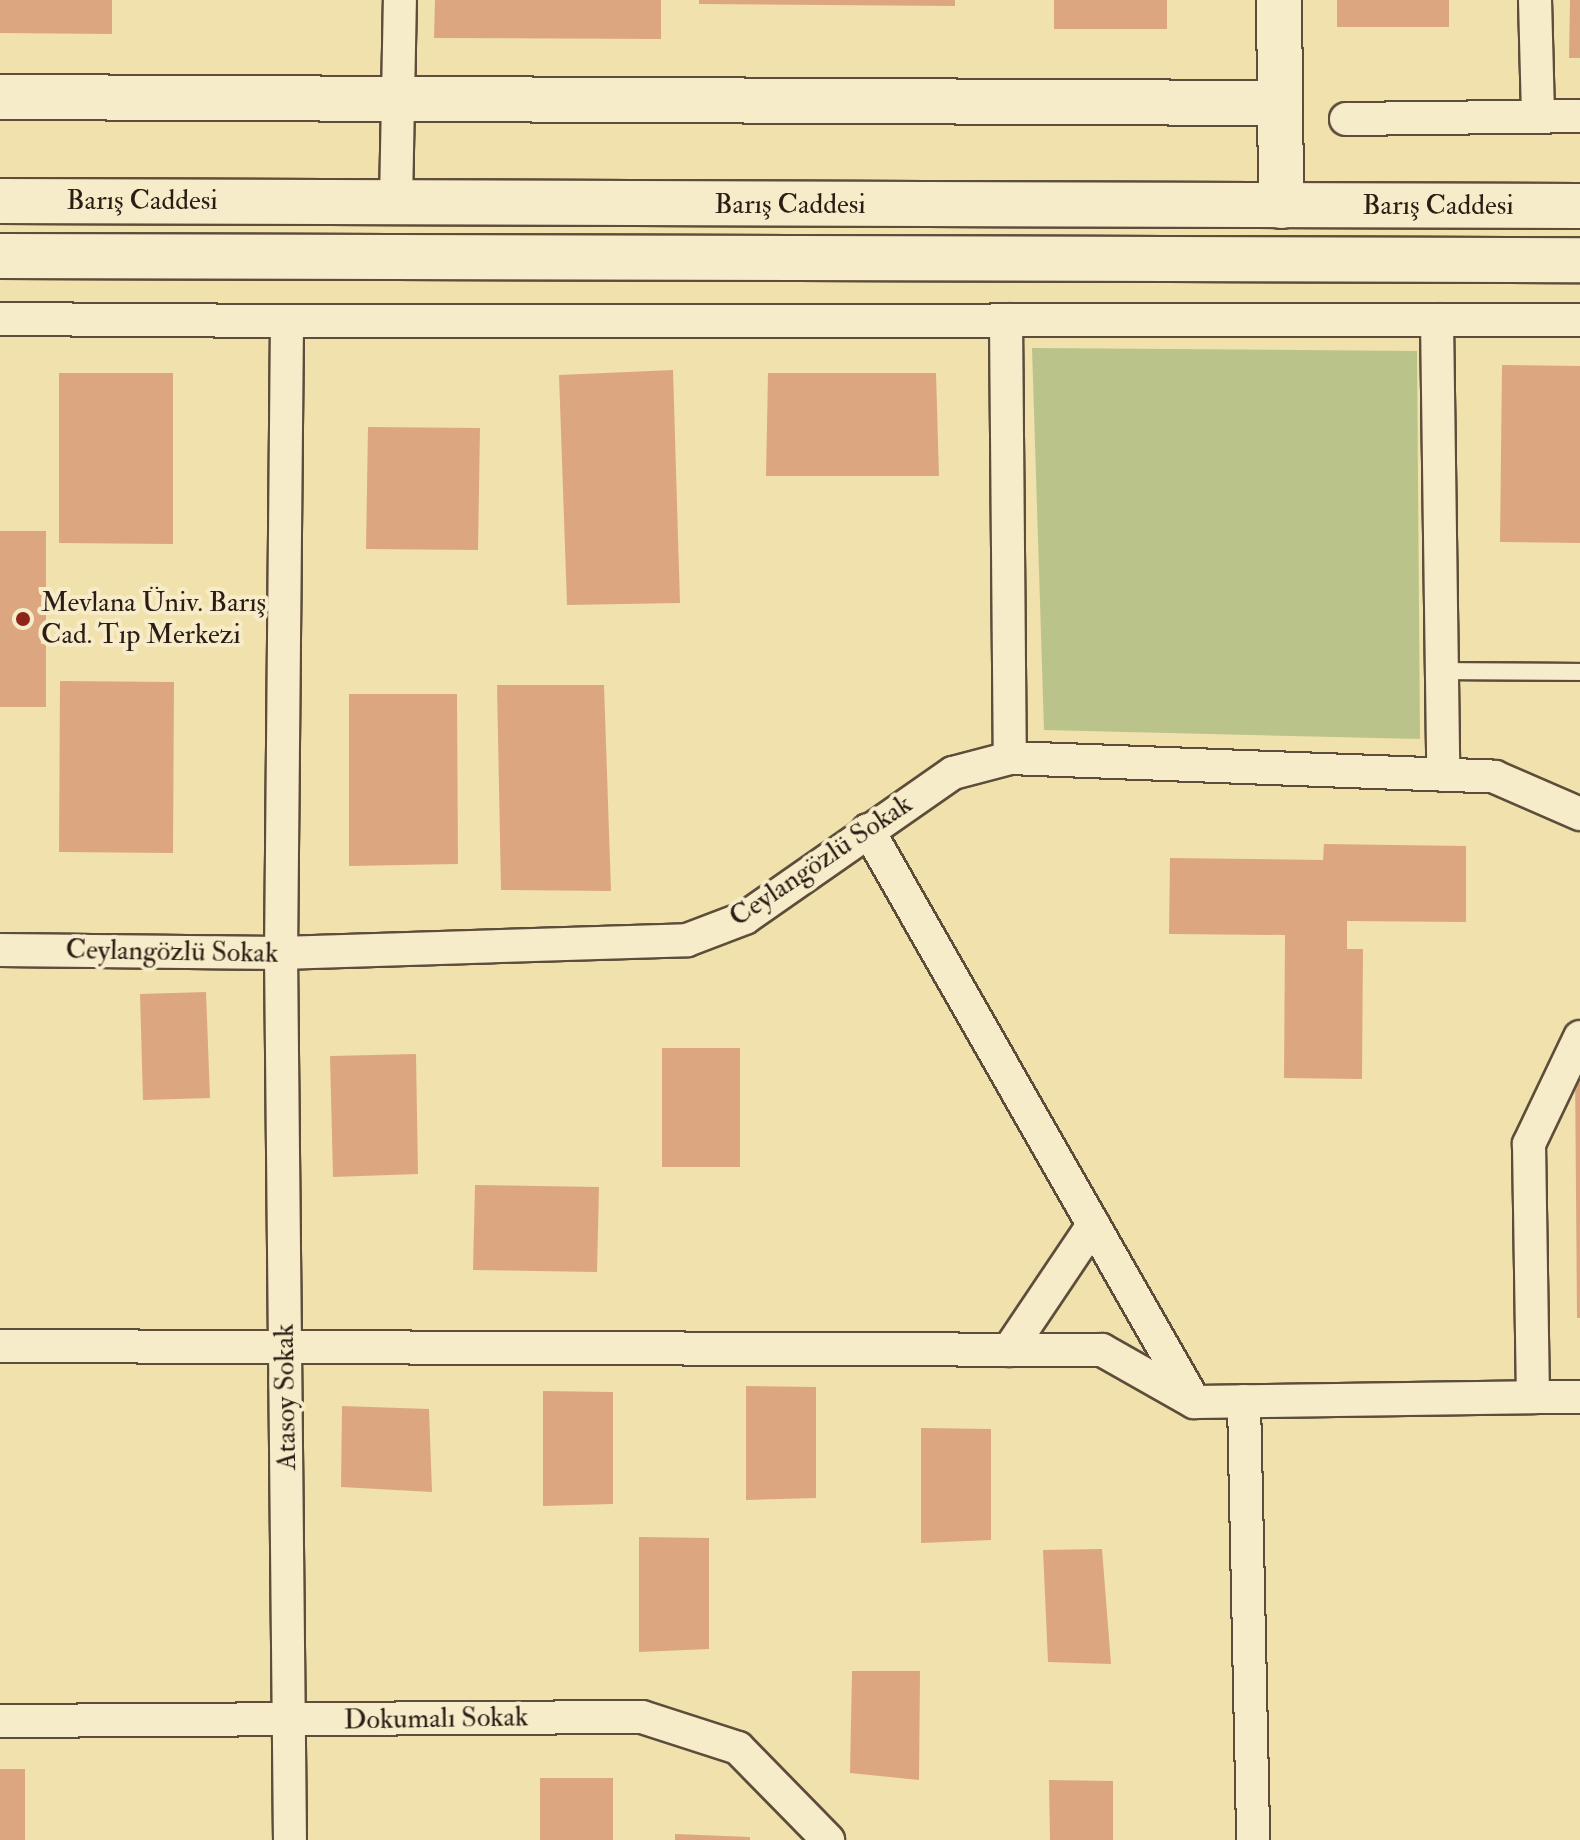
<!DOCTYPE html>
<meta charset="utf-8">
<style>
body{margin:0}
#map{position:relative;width:1580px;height:1840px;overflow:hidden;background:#f1e1ad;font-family:"IM FELL Double Pica",serif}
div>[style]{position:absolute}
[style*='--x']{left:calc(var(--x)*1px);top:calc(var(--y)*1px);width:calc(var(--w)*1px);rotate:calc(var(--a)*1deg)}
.green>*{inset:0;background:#bac38a}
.building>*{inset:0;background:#dca780}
.roads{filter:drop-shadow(2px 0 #5d4d3a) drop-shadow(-2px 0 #5d4d3a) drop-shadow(0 2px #5d4d3a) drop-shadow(0 -2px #5d4d3a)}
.lane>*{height:16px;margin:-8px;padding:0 8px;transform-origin:8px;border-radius:8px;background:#f6ecca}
.street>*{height:32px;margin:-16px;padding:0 16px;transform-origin:16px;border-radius:16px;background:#f6ecca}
.secondary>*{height:44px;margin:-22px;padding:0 22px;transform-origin:22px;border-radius:22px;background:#f6ecca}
.dots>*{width:22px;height:22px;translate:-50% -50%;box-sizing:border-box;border:4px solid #f6ecca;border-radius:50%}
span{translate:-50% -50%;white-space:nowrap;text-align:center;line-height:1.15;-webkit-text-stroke:8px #f6ecca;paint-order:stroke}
.street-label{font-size:28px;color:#2c1c14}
.poi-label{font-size:28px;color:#2c1c14}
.left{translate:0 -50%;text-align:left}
</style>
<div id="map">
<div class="green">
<div style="clip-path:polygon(1032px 348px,1417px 351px,1420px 739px,1044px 730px)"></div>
</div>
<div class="building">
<div style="clip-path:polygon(0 0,112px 0,112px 34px,0 33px)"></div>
<div style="clip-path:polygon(435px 0,661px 0,661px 39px,434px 38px)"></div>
<div style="clip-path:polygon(699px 0,955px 0,955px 6px,699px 4px)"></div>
<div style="clip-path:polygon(1054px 0,1167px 0,1167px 29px,1054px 29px)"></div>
<div style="clip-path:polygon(1337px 0,1449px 0,1449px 27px,1337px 27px)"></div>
<div style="clip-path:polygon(1570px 0,1580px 0,1580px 58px,1569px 58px)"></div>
<div style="clip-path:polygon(1502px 365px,1580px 366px,1580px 543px,1500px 542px)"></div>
<div style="clip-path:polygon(673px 370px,680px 603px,567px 605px,559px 375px)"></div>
<div style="clip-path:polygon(59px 373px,173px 373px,173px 544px,59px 543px)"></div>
<div style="clip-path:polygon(768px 373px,936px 373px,939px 476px,766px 476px)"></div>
<div style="clip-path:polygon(368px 427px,480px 428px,478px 550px,366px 549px)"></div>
<div style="clip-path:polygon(0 531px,46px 531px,46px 707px,0 707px)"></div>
<div style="clip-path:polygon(60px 681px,174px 682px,173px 853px,59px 852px)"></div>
<div style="clip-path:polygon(497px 685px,604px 685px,611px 891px,501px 890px)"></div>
<div style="clip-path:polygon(349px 694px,457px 694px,458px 864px,349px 866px)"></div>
<div style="clip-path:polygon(1324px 844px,1466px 846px,1466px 922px,1347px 921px,1347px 949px,1363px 949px,1362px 1079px,1284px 1078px,1285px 935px,1169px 934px,1170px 858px,1323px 860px)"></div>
<div style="clip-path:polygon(206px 992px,210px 1098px,143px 1100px,140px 994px)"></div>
<div style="clip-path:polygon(662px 1048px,740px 1048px,740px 1167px,662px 1167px)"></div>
<div style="clip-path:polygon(416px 1054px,418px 1174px,333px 1177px,330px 1056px)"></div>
<div style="clip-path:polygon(1575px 1067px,1580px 1067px,1580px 1318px,1577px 1318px)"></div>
<div style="clip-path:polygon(475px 1185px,599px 1187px,597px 1272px,473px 1270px)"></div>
<div style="clip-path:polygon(746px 1386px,816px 1387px,816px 1498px,746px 1500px)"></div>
<div style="clip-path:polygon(543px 1391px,613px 1392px,613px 1504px,543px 1506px)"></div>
<div style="clip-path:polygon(342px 1406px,429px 1409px,432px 1492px,341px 1487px)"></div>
<div style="clip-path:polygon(921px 1428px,991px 1429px,991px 1540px,921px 1543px)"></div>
<div style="clip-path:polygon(639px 1537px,709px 1538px,709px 1649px,639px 1652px)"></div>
<div style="clip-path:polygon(1102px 1549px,1111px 1664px,1048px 1662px,1043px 1550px)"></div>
<div style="clip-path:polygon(852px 1671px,920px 1671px,919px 1780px,850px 1773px)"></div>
<div style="clip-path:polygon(0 1769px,25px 1769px,25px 1840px,0 1840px)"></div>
<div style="clip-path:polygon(540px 1778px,613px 1778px,613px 1840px,540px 1840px)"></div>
<div style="clip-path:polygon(1049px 1780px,1113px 1781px,1113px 1840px,1050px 1840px)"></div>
<div style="clip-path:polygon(675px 1834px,750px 1837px,750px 1840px,675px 1840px)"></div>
</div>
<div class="roads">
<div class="lane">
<div style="--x:1442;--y:671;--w:138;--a:0.4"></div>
</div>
<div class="street">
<div style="--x:1535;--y:0;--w:116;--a:88.5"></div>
<div style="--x:1346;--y:119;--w:234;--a:-0.7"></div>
<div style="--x:396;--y:203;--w:203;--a:-88.9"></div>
<div style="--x:0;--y:319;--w:287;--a:0.4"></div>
<div style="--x:287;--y:321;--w:632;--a:90.54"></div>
<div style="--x:281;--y:953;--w:887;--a:89.42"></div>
<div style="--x:1006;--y:320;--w:438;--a:89.5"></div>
<div style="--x:1437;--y:320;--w:455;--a:89.2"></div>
<div style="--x:287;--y:321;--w:1293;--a:-0.04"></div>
<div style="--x:868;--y:830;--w:652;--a:60.29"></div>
<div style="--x:0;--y:950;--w:281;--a:0.6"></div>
<div style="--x:281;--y:953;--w:406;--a:-1.8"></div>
<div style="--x:687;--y:940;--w:62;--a:-20.8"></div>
<div style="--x:745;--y:918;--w:254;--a:-34.9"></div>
<div style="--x:953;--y:773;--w:59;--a:-14.7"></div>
<div style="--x:1010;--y:758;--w:485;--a:2.2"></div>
<div style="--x:1495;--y:777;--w:93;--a:23.5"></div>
<div style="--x:1580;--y:1037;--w:119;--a:115.5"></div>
<div style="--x:1529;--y:1144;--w:253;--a:89.1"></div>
<div style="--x:1533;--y:1397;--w:47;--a:0"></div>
<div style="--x:0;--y:1346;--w:1102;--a:0.21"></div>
<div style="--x:1102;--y:1350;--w:106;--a:29.5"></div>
<div style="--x:1194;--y:1402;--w:339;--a:-0.8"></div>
<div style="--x:1009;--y:1350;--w:151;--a:-56.1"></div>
<div style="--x:1244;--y:1401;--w:439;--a:88.8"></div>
<div style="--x:0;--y:1721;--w:642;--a:-0.36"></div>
<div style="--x:642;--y:1717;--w:101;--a:17.9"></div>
<div style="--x:738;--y:1748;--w:129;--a:45.6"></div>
</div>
<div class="secondary">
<div style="--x:1279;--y:0;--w:206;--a:89.4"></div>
<div style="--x:0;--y:97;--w:1280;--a:0.27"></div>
<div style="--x:0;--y:201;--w:1580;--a:0.18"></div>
<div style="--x:0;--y:256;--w:1580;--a:0.15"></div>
</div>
</div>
<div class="dots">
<div style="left:23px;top:619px;background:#8f2418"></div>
</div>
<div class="street-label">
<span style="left:142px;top:201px">Barış Caddesi</span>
<span style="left:790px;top:205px">Barış Caddesi</span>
<span style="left:1438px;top:206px">Barış Caddesi</span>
<span style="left:821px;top:861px;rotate:-34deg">Ceylangözlü Sokak</span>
<span style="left:172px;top:952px;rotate:1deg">Ceylangözlü Sokak</span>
<span style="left:286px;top:1397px;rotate:-91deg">Atasoy Sokak</span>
<span style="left:436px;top:1719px;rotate:-1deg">Dokumalı Sokak</span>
</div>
<div class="poi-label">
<span class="left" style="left:41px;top:619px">Mevlana Üniv. Barış<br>Cad. Tıp Merkezi</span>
</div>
</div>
